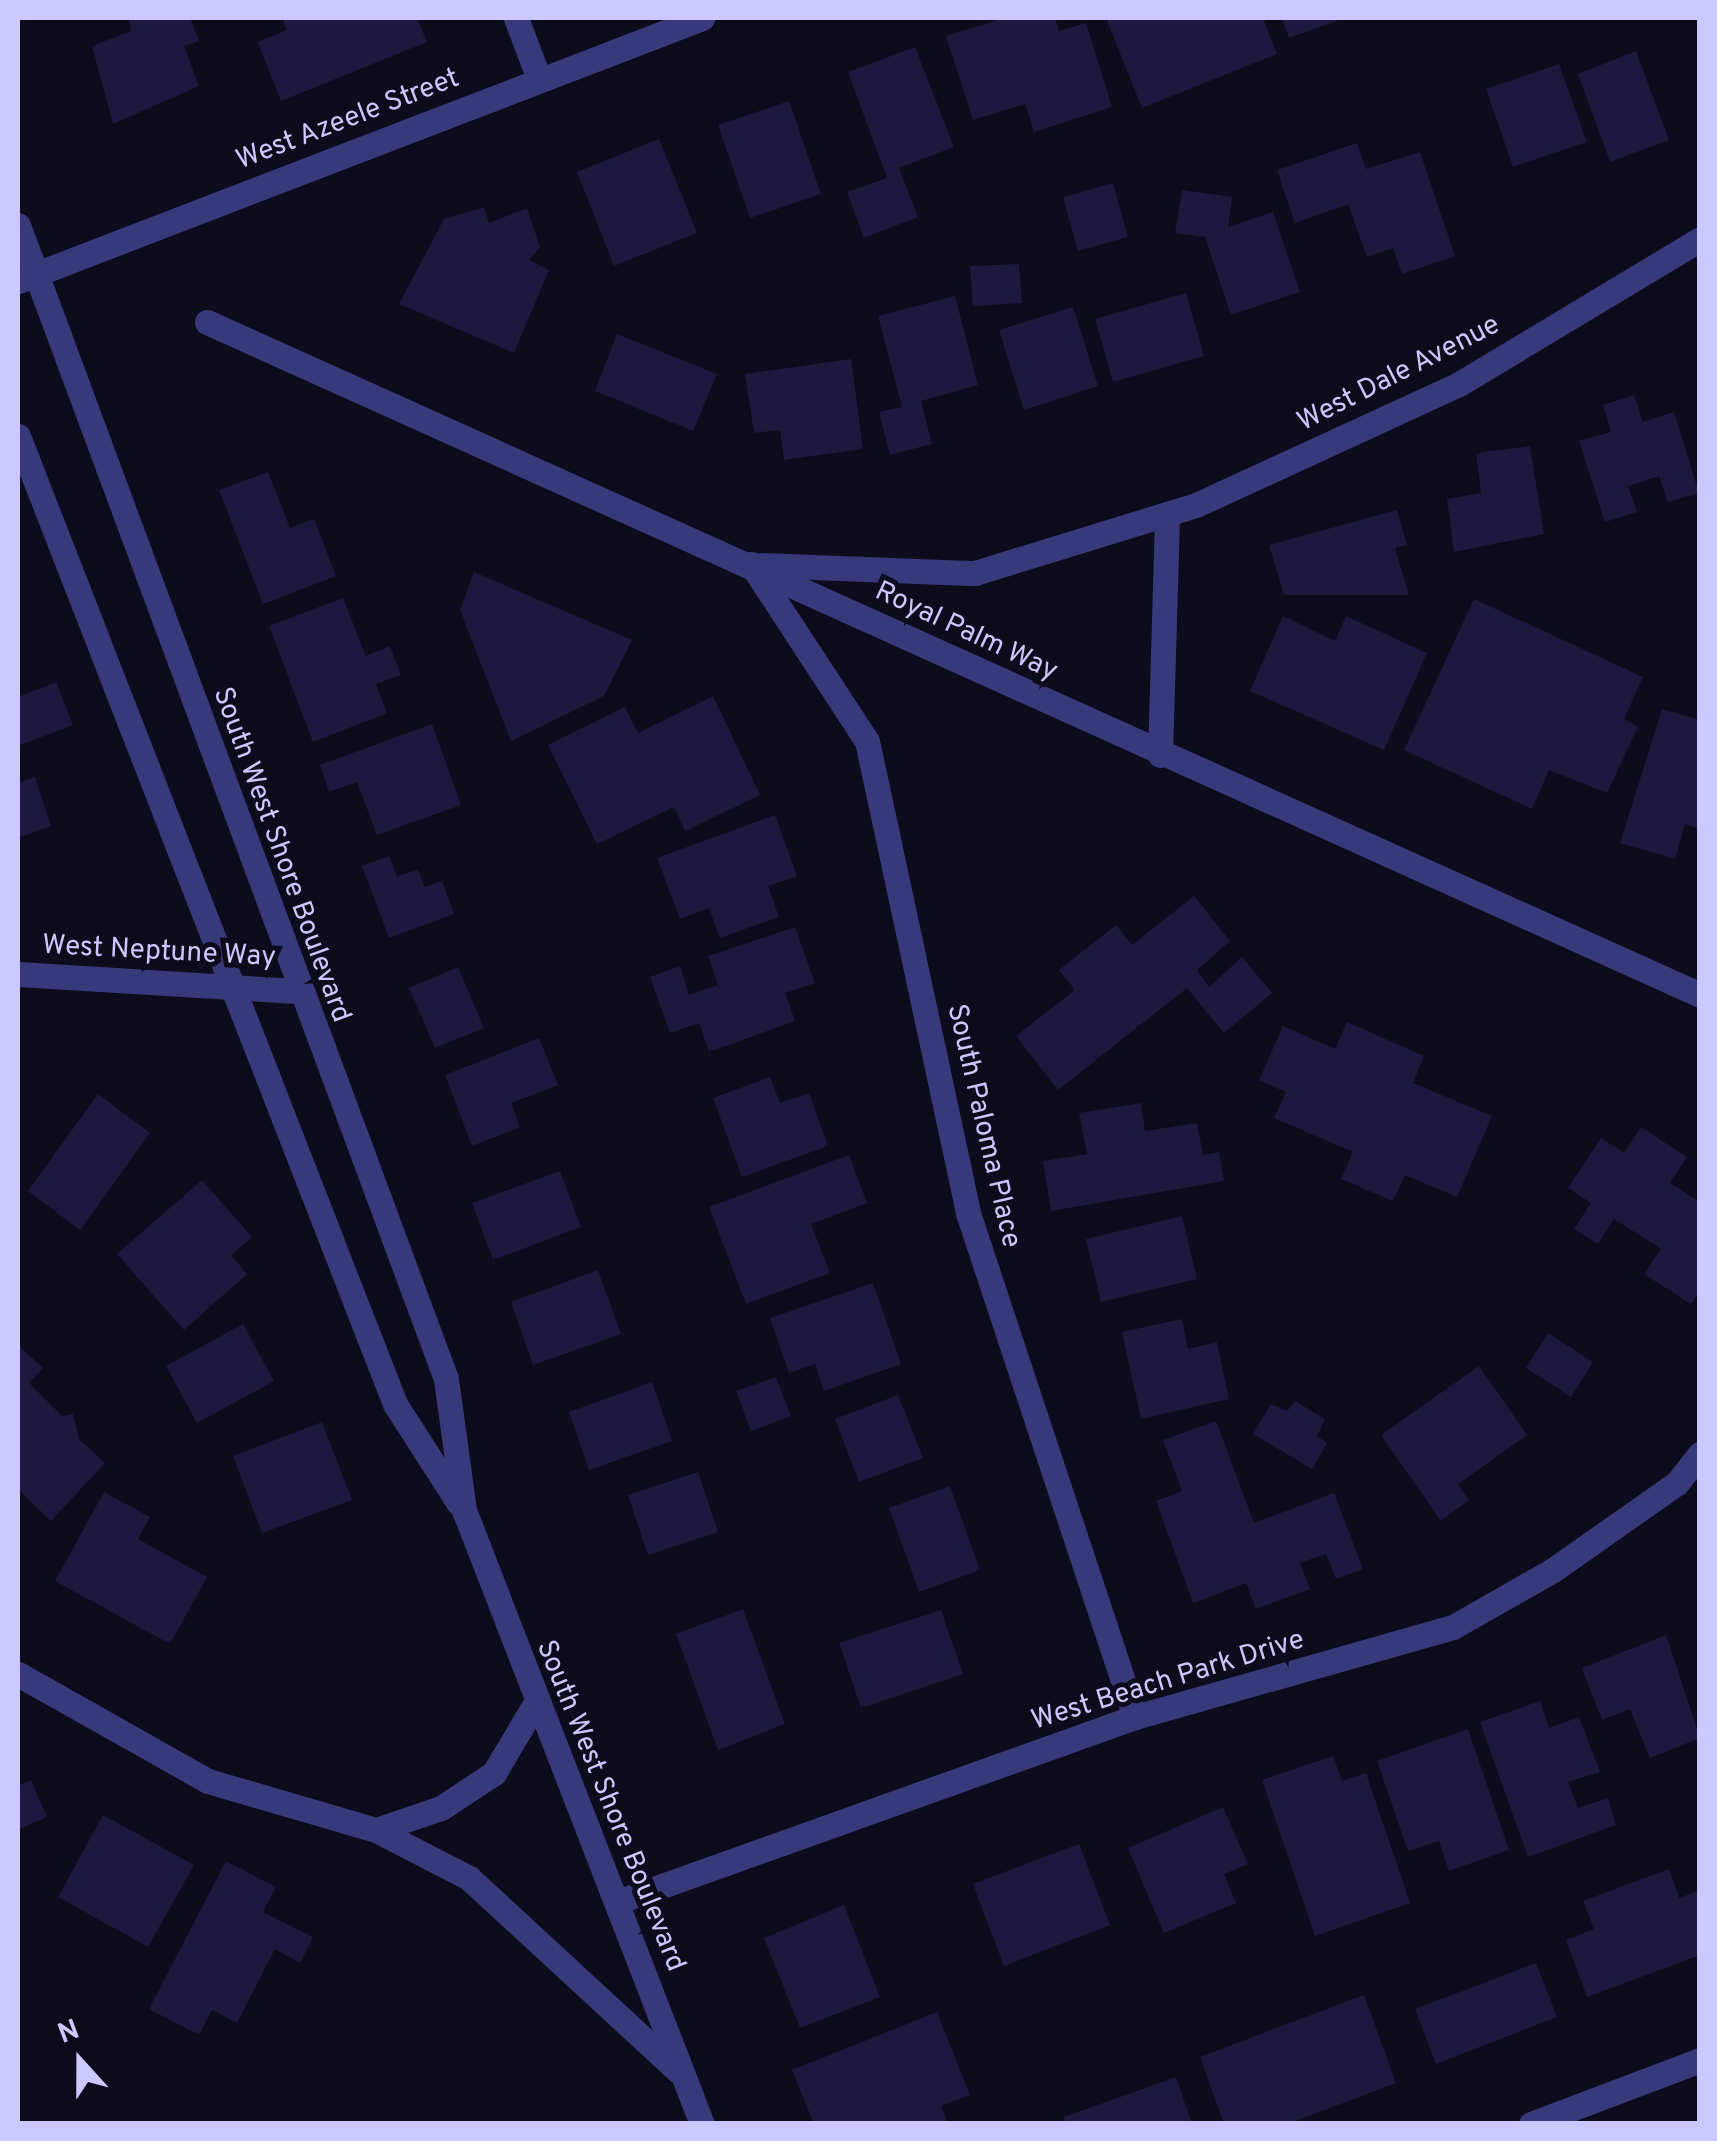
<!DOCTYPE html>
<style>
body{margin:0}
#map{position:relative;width:1717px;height:2141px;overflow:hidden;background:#0d0c1c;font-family:Overpass,sans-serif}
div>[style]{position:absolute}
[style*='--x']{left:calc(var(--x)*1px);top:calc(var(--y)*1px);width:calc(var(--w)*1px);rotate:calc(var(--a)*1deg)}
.building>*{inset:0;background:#1d183d}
.minor>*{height:25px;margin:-12.5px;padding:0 12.5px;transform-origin:12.5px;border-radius:12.5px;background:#37397a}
span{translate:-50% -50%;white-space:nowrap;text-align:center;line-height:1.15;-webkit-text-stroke:10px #0d0c1c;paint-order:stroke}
.street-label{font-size:28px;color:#cbc8fe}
.frame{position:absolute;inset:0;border:20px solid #cbc8fe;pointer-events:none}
.north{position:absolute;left:30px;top:2011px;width:100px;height:100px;-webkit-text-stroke:8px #0d0c1c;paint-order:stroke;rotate:339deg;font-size:28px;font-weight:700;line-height:40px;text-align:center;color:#cbc8fe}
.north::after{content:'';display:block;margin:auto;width:35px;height:45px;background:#cbc8fe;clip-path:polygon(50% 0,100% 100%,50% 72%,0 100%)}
</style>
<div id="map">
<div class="building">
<div style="clip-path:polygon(129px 18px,190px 18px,199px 41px,184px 46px,199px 86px,113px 124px,92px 46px,131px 31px)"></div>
<div style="clip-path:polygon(282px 18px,417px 18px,427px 42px,281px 101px,258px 42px,287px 30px)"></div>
<div style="clip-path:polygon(1005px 18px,1055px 18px,1059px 31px,1086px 23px,1112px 107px,1034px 132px,1025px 104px,973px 120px,946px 36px)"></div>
<div style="clip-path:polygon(1106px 18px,1263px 18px,1277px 54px,1142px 108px)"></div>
<div style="clip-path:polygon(1282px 18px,1345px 18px,1289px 38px)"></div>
<div style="clip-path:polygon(915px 47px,954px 147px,899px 168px,918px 217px,864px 238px,847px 192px,887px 178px,848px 72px)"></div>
<div style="clip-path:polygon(1636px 51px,1669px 140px,1610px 162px,1578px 74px)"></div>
<div style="clip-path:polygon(1559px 64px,1587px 142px,1513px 167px,1486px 89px)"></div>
<div style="clip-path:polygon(789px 101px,821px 194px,750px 218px,718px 125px)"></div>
<div style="clip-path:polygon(659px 139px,697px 233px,614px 266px,577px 172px)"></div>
<div style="clip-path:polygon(1357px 143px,1366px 169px,1420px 152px,1455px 256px,1402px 274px,1393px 248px,1367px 257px,1348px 204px,1295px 223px,1277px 170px)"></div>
<div style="clip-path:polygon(1113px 183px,1128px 237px,1078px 251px,1063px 197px)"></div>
<div style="clip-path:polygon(1182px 190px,1232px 197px,1228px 227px,1273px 212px,1300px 292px,1231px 315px,1205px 237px,1175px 233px)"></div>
<div style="clip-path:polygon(484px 207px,489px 223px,527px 208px,540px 247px,529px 260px,549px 270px,514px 353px,399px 304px,444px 219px)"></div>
<div style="clip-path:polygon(1019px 264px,1022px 303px,973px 306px,970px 266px)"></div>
<div style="clip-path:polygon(1186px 293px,1204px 356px,1113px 382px,1095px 319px)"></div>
<div style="clip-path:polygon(955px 296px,978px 385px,921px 401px,932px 444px,890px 455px,879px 412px,902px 407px,878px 316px)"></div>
<div style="clip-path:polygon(1073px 307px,1098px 386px,1024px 410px,999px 330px)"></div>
<div style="clip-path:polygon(617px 334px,717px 374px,693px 431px,595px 391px)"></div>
<div style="clip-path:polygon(851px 359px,863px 449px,784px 460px,780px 430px,754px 433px,745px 374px)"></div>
<div style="clip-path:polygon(1634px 395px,1643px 422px,1674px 412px,1699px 493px,1668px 502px,1659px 476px,1628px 486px,1637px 512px,1605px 522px,1579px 441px,1611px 432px,1603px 405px)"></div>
<div style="clip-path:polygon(1530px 446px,1544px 534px,1454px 552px,1447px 499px,1481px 493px,1476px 453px)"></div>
<div style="clip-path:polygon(268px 472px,290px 528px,314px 519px,336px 576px,263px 604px,219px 490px)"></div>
<div style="clip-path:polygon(1397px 510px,1407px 545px,1395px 548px,1409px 595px,1284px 595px,1269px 545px)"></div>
<div style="clip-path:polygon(474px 572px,632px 640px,604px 696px,511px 741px,460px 610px)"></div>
<div style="clip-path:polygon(343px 598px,366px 656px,390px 646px,401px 675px,376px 684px,387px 713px,313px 742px,269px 626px)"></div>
<div style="clip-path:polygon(1474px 599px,1643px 677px,1624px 719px,1638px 727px,1607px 793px,1549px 770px,1532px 809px,1404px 750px)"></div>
<div style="clip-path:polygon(1283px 616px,1335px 641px,1346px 616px,1427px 653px,1384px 750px,1250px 691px)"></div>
<div style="clip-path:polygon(56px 682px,73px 725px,18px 746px,18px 697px)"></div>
<div style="clip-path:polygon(713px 696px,760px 795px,685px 831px,674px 807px,597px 844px,548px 745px,625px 707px,638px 733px)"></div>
<div style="clip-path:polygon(1662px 709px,1700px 720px,1700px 829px,1685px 824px,1675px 859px,1620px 843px)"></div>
<div style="clip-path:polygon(432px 724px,461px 805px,377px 835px,357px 782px,329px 792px,320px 765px)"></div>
<div style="clip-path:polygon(35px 777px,51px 826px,18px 838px,18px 783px)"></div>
<div style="clip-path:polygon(775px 815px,797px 876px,768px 886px,779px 917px,720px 938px,709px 908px,680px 919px,657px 858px)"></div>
<div style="clip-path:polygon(389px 856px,397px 876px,418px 870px,425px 887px,442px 881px,454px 914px,389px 938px,362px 866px)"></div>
<div style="clip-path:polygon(1194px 896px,1230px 941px,1197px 970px,1209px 987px,1242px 957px,1272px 993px,1224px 1033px,1187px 988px,1058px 1090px,1016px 1036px,1075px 990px,1059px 970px,1116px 925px,1132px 945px)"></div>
<div style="clip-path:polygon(795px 927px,815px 983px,785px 993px,795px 1021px,709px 1052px,699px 1023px,670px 1033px,650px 977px,680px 966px,689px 995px,718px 985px,708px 956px)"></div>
<div style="clip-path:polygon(458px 967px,484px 1028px,435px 1048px,409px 988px)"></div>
<div style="clip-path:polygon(1347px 1022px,1424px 1056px,1413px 1083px,1492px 1116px,1457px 1197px,1405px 1175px,1393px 1201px,1341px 1179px,1353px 1152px,1274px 1118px,1286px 1092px,1259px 1080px,1283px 1026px,1335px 1049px)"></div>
<div style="clip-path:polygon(539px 1038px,558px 1085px,511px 1103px,520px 1127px,472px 1146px,445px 1075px)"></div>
<div style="clip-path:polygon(770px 1077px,780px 1103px,809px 1093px,828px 1146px,742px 1177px,713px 1098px)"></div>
<div style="clip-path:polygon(98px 1094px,150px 1133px,80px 1230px,28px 1191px)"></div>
<div style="clip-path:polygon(1141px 1103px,1145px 1131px,1197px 1123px,1203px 1155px,1219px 1152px,1224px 1181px,1051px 1211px,1043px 1161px,1087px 1154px,1079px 1113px)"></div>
<div style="clip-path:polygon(1641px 1127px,1687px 1157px,1670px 1183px,1700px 1202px,1700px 1291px,1691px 1304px,1644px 1274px,1661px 1249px,1614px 1219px,1598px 1244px,1574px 1229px,1591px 1203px,1568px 1188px,1601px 1138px,1624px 1153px)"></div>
<div style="clip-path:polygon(849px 1155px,867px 1203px,811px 1224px,830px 1273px,746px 1304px,709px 1207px)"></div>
<div style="clip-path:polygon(560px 1171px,581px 1227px,493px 1260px,472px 1203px)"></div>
<div style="clip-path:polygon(202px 1180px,252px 1237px,231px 1255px,247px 1274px,184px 1330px,117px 1254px)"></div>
<div style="clip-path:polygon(1182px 1216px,1197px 1279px,1101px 1302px,1086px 1239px)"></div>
<div style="clip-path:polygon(598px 1270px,621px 1334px,533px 1365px,511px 1302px)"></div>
<div style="clip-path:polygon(873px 1283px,901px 1364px,824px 1391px,815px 1364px,789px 1373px,770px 1318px)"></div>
<div style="clip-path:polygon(1182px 1319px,1188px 1349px,1217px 1342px,1229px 1399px,1141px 1419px,1122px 1332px)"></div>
<div style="clip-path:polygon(243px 1324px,274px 1381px,197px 1423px,166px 1366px)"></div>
<div style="clip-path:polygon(1548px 1333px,1593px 1362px,1571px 1397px,1526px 1368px)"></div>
<div style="clip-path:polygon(18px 1345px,43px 1368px,29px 1383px,62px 1416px,73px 1414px,79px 1439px,105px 1463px,51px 1521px,18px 1489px)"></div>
<div style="clip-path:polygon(1479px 1366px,1527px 1435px,1458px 1484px,1469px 1500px,1441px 1521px,1381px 1435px)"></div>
<div style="clip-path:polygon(776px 1377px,791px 1416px,751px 1431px,736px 1391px)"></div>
<div style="clip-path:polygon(652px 1382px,672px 1441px,589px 1470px,569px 1412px)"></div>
<div style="clip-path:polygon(898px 1395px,923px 1458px,859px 1482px,835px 1419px)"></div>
<div style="clip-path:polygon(1295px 1401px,1325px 1419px,1317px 1436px,1327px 1443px,1312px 1469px,1253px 1434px,1271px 1404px,1287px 1411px)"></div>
<div style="clip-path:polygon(1216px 1421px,1254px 1523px,1334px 1493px,1363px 1569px,1336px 1579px,1326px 1554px,1300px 1563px,1310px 1589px,1256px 1609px,1246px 1583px,1193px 1603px,1156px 1501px,1182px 1491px,1163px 1440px)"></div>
<div style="clip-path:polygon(322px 1422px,352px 1500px,262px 1533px,233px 1456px)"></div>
<div style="clip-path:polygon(698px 1472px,718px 1532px,648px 1555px,628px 1495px)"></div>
<div style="clip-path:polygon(950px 1486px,980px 1570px,919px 1592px,889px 1508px)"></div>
<div style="clip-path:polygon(104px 1492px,150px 1517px,138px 1539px,207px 1577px,170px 1644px,55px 1581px)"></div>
<div style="clip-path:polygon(743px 1609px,785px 1724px,718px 1750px,676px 1634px)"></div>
<div style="clip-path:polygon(941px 1610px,963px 1674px,861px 1708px,839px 1643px)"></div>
<div style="clip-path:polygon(1666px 1635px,1700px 1738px,1650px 1758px,1630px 1709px,1602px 1720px,1582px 1668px)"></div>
<div style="clip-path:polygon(1540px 1701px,1549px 1728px,1579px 1717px,1600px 1772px,1568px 1782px,1578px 1808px,1608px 1798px,1616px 1825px,1528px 1857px,1480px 1722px)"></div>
<div style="clip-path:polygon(1468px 1729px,1509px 1850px,1449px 1871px,1439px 1841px,1408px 1851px,1377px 1761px)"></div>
<div style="clip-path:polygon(1333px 1756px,1342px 1781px,1366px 1773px,1410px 1903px,1315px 1936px,1262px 1780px)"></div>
<div style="clip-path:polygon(31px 1780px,47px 1817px,18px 1830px,18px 1786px)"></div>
<div style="clip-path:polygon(1223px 1807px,1248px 1864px,1224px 1874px,1236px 1903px,1164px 1933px,1128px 1848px)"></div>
<div style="clip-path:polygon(103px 1815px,194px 1865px,148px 1947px,58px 1897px)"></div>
<div style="clip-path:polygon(1079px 1844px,1110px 1925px,1004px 1966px,973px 1884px)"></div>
<div style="clip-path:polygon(226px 1861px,276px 1887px,263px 1912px,313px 1937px,300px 1963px,275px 1949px,237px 2023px,212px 2010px,199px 2035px,149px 2009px)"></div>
<div style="clip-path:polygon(1669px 1869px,1679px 1898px,1700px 1890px,1700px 1955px,1587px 1997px,1566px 1940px,1594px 1929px,1583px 1901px)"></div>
<div style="clip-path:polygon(844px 1905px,880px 1997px,800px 2028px,764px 1938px)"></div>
<div style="clip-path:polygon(1536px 1963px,1557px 2017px,1436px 2064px,1415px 2009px)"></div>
<div style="clip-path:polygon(1364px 1995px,1396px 2083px,1288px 2124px,1224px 2124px,1200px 2057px)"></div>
<div style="clip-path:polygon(937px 2012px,970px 2095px,941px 2106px,948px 2124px,814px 2124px,792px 2070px)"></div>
<div style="clip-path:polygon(1176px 2077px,1192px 2124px,1066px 2124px,1064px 2117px)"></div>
</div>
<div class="minor">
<div style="--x:516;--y:18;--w:65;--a:69.3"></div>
<div style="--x:18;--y:225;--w:1231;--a:69.65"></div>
<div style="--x:446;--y:1379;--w:132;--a:82.2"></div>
<div style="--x:464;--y:1510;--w:659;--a:68.81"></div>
<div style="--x:18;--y:281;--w:733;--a:-21.03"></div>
<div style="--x:207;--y:322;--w:1638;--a:24.26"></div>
<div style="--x:18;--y:436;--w:1039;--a:68.72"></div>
<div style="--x:395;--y:1404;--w:117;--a:57.3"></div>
<div style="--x:751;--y:564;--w:212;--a:56.8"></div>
<div style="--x:867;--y:741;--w:483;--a:77.9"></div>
<div style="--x:968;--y:1213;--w:531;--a:71.67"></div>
<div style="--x:762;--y:565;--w:213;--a:2.2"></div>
<div style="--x:975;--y:573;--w:231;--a:-17.1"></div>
<div style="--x:1196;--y:505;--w:289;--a:-24.7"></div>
<div style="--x:1459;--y:384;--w:281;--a:-31"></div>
<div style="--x:1160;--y:755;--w:241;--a:-88.3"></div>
<div style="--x:18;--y:974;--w:280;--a:3.5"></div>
<div style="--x:18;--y:1674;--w:218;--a:29.4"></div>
<div style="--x:208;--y:1781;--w:175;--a:16.3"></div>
<div style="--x:376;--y:1830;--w:105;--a:27.3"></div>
<div style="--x:469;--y:1878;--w:284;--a:42.7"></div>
<div style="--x:376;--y:1830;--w:69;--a:-18.7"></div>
<div style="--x:441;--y:1808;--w:64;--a:-33.4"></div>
<div style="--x:494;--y:1773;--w:80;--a:-59.3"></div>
<div style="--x:617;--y:1902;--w:550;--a:-19.65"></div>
<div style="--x:1135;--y:1717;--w:330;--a:-15.8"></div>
<div style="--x:1453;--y:1627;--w:115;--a:-29.7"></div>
<div style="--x:1553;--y:1570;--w:151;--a:-35.1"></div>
<div style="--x:1677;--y:1483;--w:37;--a:-52"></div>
<div style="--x:1531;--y:2124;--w:181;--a:-20.7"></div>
</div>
<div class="street-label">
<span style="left:348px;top:120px;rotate:-21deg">West Azeele Street</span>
<span style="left:1399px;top:374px;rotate:-27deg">West Dale Avenue</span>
<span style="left:966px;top:632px;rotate:25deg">Royal Palm Way</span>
<span style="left:281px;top:855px;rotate:70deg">South West Shore Boulevard</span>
<span style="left:159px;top:952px;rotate:3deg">West Neptune Way</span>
<span style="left:983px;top:1126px;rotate:77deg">South Paloma Place</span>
<span style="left:1168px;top:1681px;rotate:-17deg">West Beach Park Drive</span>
<span style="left:610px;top:1806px;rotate:68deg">South West Shore Boulevard</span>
</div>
<div class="frame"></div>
<div class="north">N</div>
</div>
